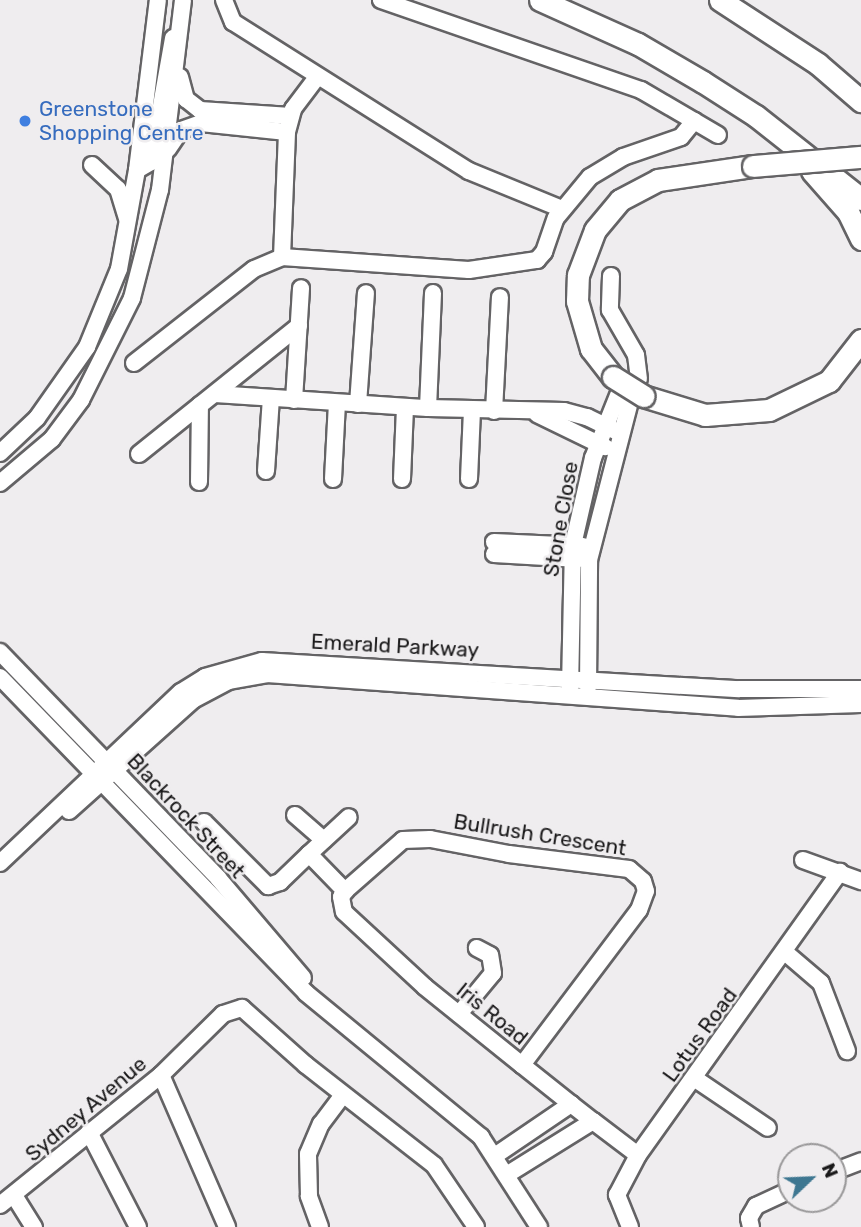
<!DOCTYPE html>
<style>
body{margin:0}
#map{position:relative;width:861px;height:1227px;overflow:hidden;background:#efedef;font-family:Rubik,sans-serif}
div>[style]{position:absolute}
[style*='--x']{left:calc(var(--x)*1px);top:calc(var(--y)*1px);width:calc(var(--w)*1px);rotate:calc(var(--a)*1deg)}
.roads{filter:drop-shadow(2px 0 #646365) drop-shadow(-2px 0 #646365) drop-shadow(0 2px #646365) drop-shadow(0 -2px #646365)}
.minor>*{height:16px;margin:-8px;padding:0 8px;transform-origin:8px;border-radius:8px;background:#fff}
.major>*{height:21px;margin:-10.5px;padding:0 10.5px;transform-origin:10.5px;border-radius:10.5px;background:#fff}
.bridges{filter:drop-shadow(2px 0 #646365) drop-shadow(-2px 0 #646365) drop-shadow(0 2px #646365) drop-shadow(0 -2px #646365)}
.major-bridge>*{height:21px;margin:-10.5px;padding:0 10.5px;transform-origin:10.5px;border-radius:10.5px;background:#fff}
.dots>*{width:19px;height:19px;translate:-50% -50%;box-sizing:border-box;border:4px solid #efedef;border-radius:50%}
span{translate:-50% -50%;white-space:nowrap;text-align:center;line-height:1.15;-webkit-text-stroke:5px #efedef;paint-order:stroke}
.shop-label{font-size:21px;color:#366cbe}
.left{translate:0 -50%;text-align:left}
.street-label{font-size:21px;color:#191819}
.north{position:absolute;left:777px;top:1143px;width:70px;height:70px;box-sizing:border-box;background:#efedef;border:2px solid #999899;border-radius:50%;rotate:67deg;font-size:19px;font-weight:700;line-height:28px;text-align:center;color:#191819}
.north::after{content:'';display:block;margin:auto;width:24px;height:32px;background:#3e7791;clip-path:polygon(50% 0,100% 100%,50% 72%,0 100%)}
</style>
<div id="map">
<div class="roads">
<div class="minor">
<div style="--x:224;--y:0;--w:24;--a:68"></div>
<div style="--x:233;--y:22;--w:279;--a:32.3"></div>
<div style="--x:469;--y:171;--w:100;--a:22.2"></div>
<div style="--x:381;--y:0;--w:275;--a:19.1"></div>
<div style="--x:641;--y:90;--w:89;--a:30.3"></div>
<div style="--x:180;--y:77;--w:23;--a:75"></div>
<div style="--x:186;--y:99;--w:18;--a:38"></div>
<div style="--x:200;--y:110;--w:91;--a:3.8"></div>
<div style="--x:168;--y:149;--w:23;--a:-56"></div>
<div style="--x:181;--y:130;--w:21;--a:-19"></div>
<div style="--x:201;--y:123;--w:86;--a:6"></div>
<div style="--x:92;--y:165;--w:35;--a:43"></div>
<div style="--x:118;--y:189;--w:31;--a:73"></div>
<div style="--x:137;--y:170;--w:16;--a:-30"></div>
<div style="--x:151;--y:162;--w:126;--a:-79.9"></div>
<div style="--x:282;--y:257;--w:125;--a:-87.7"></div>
<div style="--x:287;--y:132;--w:24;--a:-75"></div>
<div style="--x:293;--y:109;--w:41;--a:-52.9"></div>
<div style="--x:611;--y:276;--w:34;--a:92"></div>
<div style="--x:610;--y:310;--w:52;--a:60"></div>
<div style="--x:636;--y:355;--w:24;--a:83"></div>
<div style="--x:134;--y:363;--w:152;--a:-38.1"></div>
<div style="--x:254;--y:269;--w:30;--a:-23"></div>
<div style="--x:282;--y:257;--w:187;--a:4"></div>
<div style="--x:469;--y:270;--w:69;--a:-8.4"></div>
<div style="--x:537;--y:260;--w:11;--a:-49"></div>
<div style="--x:544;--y:252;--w:36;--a:-71"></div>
<div style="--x:556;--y:218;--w:53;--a:-50.3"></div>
<div style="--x:590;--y:177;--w:39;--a:-31"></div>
<div style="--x:623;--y:157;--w:61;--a:-19"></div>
<div style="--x:681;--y:137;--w:21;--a:-51"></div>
<div style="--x:215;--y:394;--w:213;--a:3.8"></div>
<div style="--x:428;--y:408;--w:136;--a:1.3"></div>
<div style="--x:564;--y:411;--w:24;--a:15"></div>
<div style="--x:587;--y:417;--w:37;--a:26"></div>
<div style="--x:294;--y:400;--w:112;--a:-86.4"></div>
<div style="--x:358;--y:404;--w:111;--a:-85.9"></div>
<div style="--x:428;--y:408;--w:115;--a:-87.5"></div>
<div style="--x:494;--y:411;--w:114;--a:-87"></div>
<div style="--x:537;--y:414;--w:76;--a:25.9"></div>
<div style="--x:0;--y:453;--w:51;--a:-43.4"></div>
<div style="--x:37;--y:418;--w:87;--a:-54.8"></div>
<div style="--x:87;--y:347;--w:84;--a:-67.7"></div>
<div style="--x:119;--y:269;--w:101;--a:-79.7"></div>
<div style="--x:137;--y:170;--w:171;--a:-83"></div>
<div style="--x:139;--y:454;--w:205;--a:-38.7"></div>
<div style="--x:266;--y:471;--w:73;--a:-86.1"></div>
<div style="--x:333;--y:479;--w:76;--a:-87"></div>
<div style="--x:402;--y:479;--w:72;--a:-87.6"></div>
<div style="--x:469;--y:479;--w:69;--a:-87.5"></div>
<div style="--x:199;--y:482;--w:77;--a:-89.3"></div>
<div style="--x:0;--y:483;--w:68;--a:-40.2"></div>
<div style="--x:52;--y:439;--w:49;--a:-53.4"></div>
<div style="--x:81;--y:400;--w:114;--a:-63.4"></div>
<div style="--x:132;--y:298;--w:112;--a:-75.5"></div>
<div style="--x:160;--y:190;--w:191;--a:-83.1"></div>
<div style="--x:494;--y:542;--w:89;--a:2.6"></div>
<div style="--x:494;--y:554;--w:85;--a:3.4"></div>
<div style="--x:0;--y:652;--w:314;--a:46"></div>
<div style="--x:218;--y:878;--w:131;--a:49.6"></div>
<div style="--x:0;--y:677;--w:440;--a:45.9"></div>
<div style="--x:306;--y:993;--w:227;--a:39.4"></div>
<div style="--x:481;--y:1137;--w:107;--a:57.2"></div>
<div style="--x:588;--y:687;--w:127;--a:-89.5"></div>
<div style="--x:589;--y:560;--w:164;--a:-75.5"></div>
<div style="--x:570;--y:688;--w:143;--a:-88.8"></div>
<div style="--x:573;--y:545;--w:89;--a:-77.1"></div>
<div style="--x:593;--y:458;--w:70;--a:-68.2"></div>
<div style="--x:69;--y:811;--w:166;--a:-41.8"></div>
<div style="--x:193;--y:700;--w:40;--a:-28"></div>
<div style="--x:228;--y:681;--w:40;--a:-10"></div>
<div style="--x:267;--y:674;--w:472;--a:4.1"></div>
<div style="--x:738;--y:708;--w:123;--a:-1.9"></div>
<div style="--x:295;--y:815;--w:38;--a:41"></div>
<div style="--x:204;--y:822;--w:91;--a:45"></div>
<div style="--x:268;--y:886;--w:13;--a:-18"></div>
<div style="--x:280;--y:882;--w:40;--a:-44"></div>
<div style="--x:309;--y:854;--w:52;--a:45.8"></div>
<div style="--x:309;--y:854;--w:54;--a:-42.8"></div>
<div style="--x:803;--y:860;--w:62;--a:19.9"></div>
<div style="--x:0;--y:863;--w:249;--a:-43.4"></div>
<div style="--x:181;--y:692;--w:28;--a:-32"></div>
<div style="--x:205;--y:677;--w:59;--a:-15.7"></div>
<div style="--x:262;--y:661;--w:478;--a:3.4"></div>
<div style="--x:739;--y:689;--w:122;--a:0"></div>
<div style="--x:786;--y:953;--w:46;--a:40.6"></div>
<div style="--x:821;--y:983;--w:73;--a:69.1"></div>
<div style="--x:459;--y:1014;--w:53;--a:-50.3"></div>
<div style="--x:493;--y:973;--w:18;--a:-99"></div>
<div style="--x:490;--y:955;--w:15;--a:-152"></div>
<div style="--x:522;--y:1065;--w:194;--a:-53"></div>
<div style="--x:639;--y:910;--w:20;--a:-70"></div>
<div style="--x:646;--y:891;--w:10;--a:-107"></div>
<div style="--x:643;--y:881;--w:18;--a:-139"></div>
<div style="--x:629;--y:869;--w:121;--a:-172.9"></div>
<div style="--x:509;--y:854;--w:80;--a:-169.2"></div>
<div style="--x:430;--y:839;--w:27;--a:178"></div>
<div style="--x:403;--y:840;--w:77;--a:138.7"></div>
<div style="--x:345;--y:891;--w:7;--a:124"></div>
<div style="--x:341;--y:897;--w:15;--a:79"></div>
<div style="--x:344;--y:912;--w:110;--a:42.8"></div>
<div style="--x:425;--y:987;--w:124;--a:38.8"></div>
<div style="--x:522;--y:1065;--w:63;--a:38.5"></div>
<div style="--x:571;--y:1104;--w:28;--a:38"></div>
<div style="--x:593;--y:1121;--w:56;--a:37.1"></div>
<div style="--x:161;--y:1075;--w:166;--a:66.5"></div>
<div style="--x:694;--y:1078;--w:89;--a:34"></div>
<div style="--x:89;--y:1132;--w:107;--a:62.7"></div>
<div style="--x:496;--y:1155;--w:91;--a:-34.2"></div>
<div style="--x:833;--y:1172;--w:30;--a:-21"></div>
<div style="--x:508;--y:1174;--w:100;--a:-31.9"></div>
<div style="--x:15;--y:1197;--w:36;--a:58"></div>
<div style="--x:0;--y:1205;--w:207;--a:-38.9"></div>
<div style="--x:161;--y:1075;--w:87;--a:-44.5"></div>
<div style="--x:223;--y:1014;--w:20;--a:-18"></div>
<div style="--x:242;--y:1008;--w:86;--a:41.7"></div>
<div style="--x:306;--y:1065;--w:162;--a:38"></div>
<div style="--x:434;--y:1165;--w:75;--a:55.9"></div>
<div style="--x:320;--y:1227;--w:33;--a:-110"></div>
<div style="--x:309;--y:1196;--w:42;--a:-91.4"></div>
<div style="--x:308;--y:1154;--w:33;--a:-67"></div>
<div style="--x:321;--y:1124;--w:36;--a:-53"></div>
<div style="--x:630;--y:1227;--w:35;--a:-112"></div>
<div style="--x:617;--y:1195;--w:45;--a:-62.3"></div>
<div style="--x:638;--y:1155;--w:348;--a:-54.5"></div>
<div style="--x:751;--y:1227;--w:9;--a:-103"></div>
<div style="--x:749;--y:1218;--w:14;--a:-60"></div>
<div style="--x:756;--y:1206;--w:38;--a:-25"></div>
</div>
<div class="major">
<div style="--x:540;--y:0;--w:107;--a:24.2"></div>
<div style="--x:638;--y:44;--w:75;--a:30.3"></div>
<div style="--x:703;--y:82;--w:63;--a:32.7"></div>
<div style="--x:756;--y:116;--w:134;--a:38.3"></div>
<div style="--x:720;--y:0;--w:117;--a:33.1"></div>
<div style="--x:818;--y:64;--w:57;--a:40.7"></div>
<div style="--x:812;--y:171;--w:55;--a:48.7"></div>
<div style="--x:848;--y:212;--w:30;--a:64"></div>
<div style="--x:613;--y:377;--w:36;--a:-128"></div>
<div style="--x:591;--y:349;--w:50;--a:-106.3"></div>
<div style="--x:577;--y:301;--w:26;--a:-88"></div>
<div style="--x:578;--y:275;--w:48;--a:-69.3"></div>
<div style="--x:595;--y:230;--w:39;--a:-50"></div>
<div style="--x:620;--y:200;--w:43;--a:-27.8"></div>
<div style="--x:658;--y:180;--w:96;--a:-8.4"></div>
<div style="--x:643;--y:396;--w:65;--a:17"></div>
<div style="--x:705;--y:415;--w:64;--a:-4.5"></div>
<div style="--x:769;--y:410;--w:67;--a:-25.8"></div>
<div style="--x:829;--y:381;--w:52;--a:-52"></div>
</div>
</div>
<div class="bridges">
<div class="major-bridge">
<div style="--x:753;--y:166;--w:108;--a:-4.8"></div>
<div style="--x:613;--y:377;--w:36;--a:32"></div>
</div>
</div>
<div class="dots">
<div style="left:25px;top:121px;background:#3f7fe0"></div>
</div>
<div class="shop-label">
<span class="left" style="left:39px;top:121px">Greenstone<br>Shopping Centre</span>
</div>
<div class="street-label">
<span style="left:561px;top:519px;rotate:-80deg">Stone Close</span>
<span style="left:395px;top:646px;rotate:3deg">Emerald Parkway</span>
<span style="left:186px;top:816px;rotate:47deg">Blackrock Street</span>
<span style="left:540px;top:835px;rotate:9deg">Bullrush Crescent</span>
<span style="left:492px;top:1014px;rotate:39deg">Iris Road</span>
<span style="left:700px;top:1035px;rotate:-54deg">Lotus Road</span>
<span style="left:86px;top:1109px;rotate:-40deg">Sydney Avenue</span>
</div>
<div class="north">N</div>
</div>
